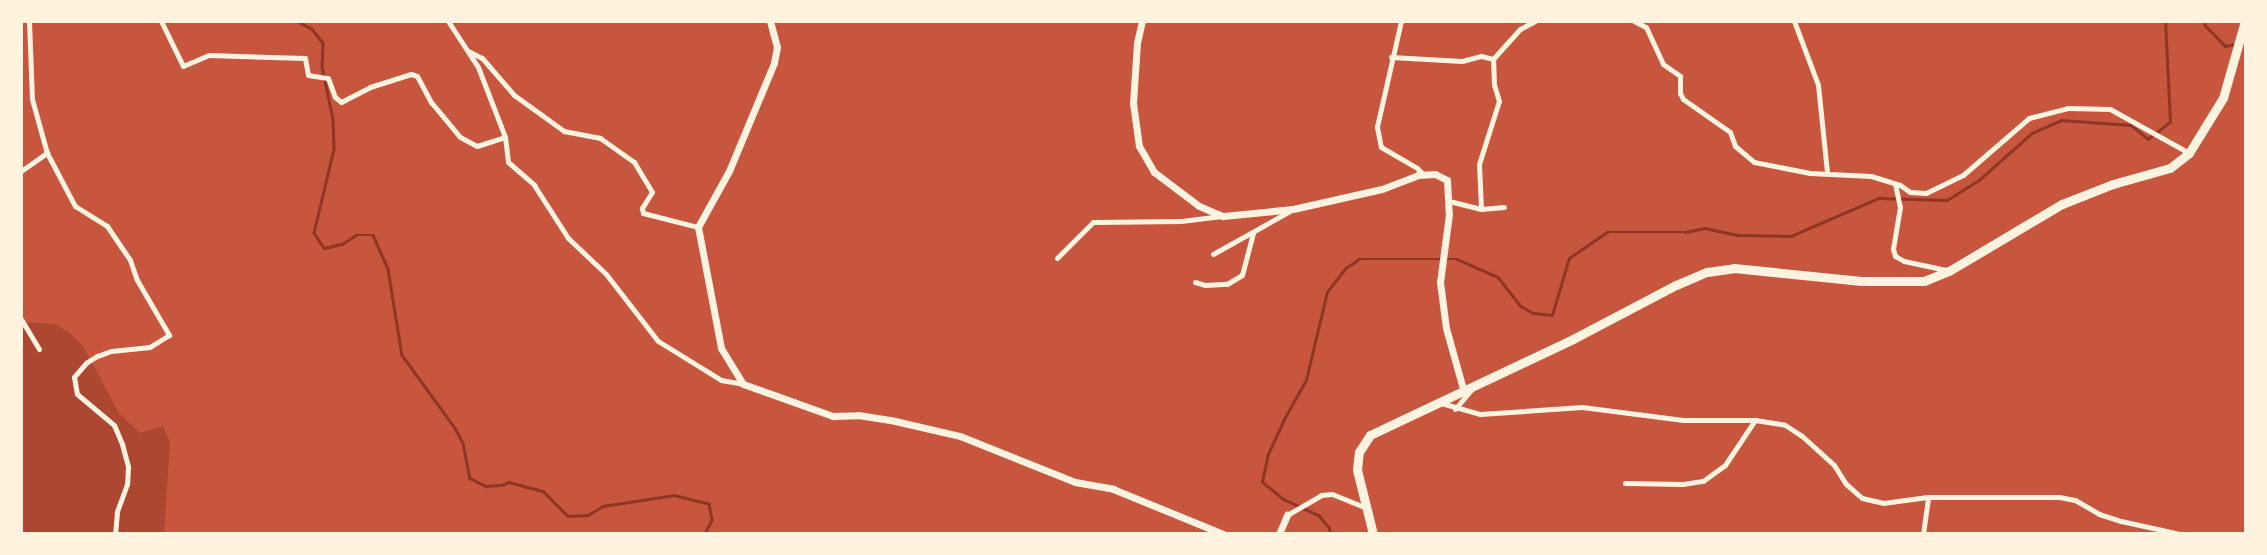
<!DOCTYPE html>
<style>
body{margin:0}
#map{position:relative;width:2267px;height:555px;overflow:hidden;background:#c8553d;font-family:"Exo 2",sans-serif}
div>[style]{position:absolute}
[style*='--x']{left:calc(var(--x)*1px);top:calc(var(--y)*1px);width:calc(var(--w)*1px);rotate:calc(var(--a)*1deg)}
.green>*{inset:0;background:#ae4732}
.stream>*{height:2.5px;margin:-1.25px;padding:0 1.25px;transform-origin:1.25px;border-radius:1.25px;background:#8f3625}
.minor>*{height:5px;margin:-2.5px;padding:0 2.5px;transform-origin:2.5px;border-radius:2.5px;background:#fff3e0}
.tertiary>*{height:7px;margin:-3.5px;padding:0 3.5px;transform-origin:3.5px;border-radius:3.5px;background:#fff3e0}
.trunk>*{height:9px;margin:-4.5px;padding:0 4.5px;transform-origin:4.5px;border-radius:4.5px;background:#fff3e0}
span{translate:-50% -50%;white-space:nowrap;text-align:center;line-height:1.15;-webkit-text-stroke:7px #fff3e0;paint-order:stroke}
.frame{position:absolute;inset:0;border:23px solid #fff3e0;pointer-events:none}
</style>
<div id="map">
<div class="green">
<div style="clip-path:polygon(21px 322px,55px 324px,70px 333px,83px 346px,119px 413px,140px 433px,163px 426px,170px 442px,164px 534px,21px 534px)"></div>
</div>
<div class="stream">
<div style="--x:271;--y:21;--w:26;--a:0"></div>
<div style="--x:297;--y:21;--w:17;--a:28"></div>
<div style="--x:312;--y:29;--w:18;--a:52"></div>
<div style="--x:323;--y:43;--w:24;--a:92"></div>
<div style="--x:322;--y:67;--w:53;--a:78.1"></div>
<div style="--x:333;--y:119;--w:30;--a:88"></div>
<div style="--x:334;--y:149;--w:86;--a:103.4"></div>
<div style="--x:314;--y:233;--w:18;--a:56"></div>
<div style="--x:324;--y:248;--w:18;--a:-13"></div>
<div style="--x:342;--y:244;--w:17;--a:-33"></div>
<div style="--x:356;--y:235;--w:17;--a:0"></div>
<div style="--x:373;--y:235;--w:37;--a:66"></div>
<div style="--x:388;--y:269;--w:87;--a:80.8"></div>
<div style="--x:402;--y:355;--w:90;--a:54"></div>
<div style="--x:455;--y:428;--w:17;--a:62"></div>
<div style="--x:463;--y:443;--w:36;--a:79"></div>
<div style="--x:470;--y:478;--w:18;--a:27"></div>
<div style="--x:486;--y:486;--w:16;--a:-4"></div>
<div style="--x:502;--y:485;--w:8;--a:-23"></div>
<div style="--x:509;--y:482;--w:35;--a:15"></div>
<div style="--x:543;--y:491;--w:35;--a:45"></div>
<div style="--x:568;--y:516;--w:20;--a:-3"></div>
<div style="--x:588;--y:515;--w:17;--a:-31"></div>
<div style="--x:603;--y:506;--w:72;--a:-8.8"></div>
<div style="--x:674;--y:495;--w:36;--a:14"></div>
<div style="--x:709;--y:504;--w:16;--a:79"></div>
<div style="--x:712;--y:520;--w:16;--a:117"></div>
<div style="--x:2205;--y:21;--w:4;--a:90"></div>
<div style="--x:2205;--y:25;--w:29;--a:46"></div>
<div style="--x:2225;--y:46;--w:11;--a:-10"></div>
<div style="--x:1330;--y:534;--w:6;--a:-99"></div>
<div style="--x:1329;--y:528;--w:16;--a:-130"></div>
<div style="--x:1319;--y:516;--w:38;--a:-155"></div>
<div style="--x:1284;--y:500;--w:28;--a:-141"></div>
<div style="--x:1262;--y:482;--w:29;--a:-78"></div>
<div style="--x:1268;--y:454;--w:38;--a:-65"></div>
<div style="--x:1284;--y:419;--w:45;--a:-60.6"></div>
<div style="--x:1306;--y:380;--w:90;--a:-76.6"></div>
<div style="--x:1327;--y:292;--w:31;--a:-52"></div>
<div style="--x:1346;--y:268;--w:16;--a:-35"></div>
<div style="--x:1359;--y:259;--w:98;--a:0"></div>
<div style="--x:1457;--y:259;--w:45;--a:23.7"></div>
<div style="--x:1498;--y:277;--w:37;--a:52"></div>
<div style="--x:1521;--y:306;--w:14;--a:30"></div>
<div style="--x:1533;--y:313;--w:19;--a:6"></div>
<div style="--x:1552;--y:315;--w:59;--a:-73.4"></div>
<div style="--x:1569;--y:258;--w:46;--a:-34.4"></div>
<div style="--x:1607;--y:232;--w:78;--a:0"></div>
<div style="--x:1685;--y:232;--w:20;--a:-11"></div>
<div style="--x:1705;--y:228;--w:34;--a:12"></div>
<div style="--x:1738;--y:235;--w:53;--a:1.1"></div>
<div style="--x:1791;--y:236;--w:96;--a:-23.4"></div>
<div style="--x:1879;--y:198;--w:68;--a:1.7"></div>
<div style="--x:1947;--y:200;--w:38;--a:-32"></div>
<div style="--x:1979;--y:180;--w:71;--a:-41.6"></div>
<div style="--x:2032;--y:133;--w:32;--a:-24"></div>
<div style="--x:2061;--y:120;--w:70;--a:4.1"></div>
<div style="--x:2131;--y:125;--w:22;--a:39"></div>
<div style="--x:2148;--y:139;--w:28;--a:-38"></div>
<div style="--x:2170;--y:122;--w:101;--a:-92.8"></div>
</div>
<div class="minor">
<div style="--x:29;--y:21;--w:78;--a:87.8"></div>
<div style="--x:32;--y:99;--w:56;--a:74.5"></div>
<div style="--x:47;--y:153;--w:60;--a:62.2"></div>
<div style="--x:75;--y:206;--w:38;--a:32"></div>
<div style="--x:107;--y:226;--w:41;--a:55.9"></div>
<div style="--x:130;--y:260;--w:21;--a:71"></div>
<div style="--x:137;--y:280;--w:64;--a:59.8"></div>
<div style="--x:169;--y:335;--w:22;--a:148"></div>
<div style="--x:150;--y:347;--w:39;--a:174"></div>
<div style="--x:111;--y:351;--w:15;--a:160"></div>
<div style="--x:97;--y:356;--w:13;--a:148"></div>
<div style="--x:86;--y:363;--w:18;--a:131"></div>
<div style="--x:74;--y:377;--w:17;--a:80"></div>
<div style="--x:77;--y:394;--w:48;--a:40"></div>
<div style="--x:114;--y:425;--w:21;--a:67"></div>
<div style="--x:122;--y:444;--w:24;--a:75"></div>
<div style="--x:128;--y:467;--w:17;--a:93"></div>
<div style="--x:127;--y:484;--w:30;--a:110"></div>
<div style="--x:117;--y:512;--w:22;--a:95"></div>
<div style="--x:161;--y:21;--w:50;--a:63.9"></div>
<div style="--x:183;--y:66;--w:28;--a:-23"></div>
<div style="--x:209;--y:55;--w:96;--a:1.8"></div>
<div style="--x:305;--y:58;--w:17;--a:80"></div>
<div style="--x:308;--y:75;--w:20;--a:9"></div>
<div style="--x:328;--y:78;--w:20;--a:70"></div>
<div style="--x:335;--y:97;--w:8;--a:40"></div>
<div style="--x:341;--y:102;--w:33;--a:-27"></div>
<div style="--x:370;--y:87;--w:43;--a:-17.6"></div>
<div style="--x:411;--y:74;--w:6;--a:18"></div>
<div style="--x:417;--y:76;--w:30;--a:62"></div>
<div style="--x:431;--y:102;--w:45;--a:50.4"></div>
<div style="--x:460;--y:137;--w:19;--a:28"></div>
<div style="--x:477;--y:146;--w:29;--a:-18"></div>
<div style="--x:448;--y:21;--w:55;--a:56.9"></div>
<div style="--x:478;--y:67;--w:75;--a:68.9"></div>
<div style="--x:505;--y:137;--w:25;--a:83"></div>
<div style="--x:508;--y:162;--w:35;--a:41"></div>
<div style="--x:534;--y:185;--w:63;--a:57.3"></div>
<div style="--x:568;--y:238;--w:52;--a:43.5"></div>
<div style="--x:606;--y:274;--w:85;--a:52.2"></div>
<div style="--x:658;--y:341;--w:74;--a:31.8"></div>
<div style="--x:721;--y:380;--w:22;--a:10"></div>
<div style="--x:1401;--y:21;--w:109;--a:102.8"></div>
<div style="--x:1377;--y:127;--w:20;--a:79"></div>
<div style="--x:1381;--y:147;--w:42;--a:30.3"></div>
<div style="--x:1417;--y:168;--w:8;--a:45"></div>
<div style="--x:1634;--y:21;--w:13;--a:27"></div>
<div style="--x:1646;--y:27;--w:41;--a:65.3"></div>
<div style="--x:1663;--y:64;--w:21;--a:35"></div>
<div style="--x:1680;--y:76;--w:17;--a:90"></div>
<div style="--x:1680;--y:93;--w:7;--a:63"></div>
<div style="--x:1683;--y:99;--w:57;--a:35.1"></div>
<div style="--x:1730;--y:132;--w:15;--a:70"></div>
<div style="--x:1735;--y:146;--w:25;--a:40"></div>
<div style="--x:1754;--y:162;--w:57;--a:11.1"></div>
<div style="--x:1810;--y:173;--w:61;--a:2.8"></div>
<div style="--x:1871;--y:176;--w:30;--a:17"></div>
<div style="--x:1900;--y:185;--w:12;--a:35"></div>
<div style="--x:1910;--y:192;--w:16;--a:4"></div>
<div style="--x:1926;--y:193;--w:41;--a:-25.9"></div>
<div style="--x:1963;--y:175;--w:87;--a:-40.8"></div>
<div style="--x:2029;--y:118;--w:40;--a:-14.4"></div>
<div style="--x:2068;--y:108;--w:42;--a:1.4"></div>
<div style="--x:2110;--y:109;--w:90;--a:29.1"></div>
<div style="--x:1794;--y:21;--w:68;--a:69.4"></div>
<div style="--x:1818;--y:85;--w:87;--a:84.1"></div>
<div style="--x:468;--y:51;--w:16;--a:27"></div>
<div style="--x:482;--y:58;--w:49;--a:49.1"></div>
<div style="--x:514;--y:95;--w:62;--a:35.8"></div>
<div style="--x:564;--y:131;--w:37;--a:11"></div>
<div style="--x:600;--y:138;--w:42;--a:35.2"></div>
<div style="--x:634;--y:162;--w:35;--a:59"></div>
<div style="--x:652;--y:192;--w:19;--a:122"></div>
<div style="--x:642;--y:208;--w:5;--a:79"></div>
<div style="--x:643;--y:213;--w:57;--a:14.3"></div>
<div style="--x:1391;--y:57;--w:71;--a:3.2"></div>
<div style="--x:1462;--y:61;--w:20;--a:-15"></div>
<div style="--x:1481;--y:56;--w:12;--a:14"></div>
<div style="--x:1493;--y:59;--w:40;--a:-48"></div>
<div style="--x:1520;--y:29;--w:17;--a:-28"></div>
<div style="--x:21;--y:171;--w:32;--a:-35"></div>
<div style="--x:1895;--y:184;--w:24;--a:78"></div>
<div style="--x:1900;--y:207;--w:43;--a:99.5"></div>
<div style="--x:1893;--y:249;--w:7;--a:74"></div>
<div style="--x:1895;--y:256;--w:10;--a:29"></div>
<div style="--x:1904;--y:261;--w:43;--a:12.1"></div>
<div style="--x:1449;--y:201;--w:33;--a:14"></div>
<div style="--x:1481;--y:209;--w:23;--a:-5"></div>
<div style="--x:1481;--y:209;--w:45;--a:-92.5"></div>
<div style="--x:1479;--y:164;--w:66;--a:-72.4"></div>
<div style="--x:1499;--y:101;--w:17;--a:-107"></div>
<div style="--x:1494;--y:85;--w:26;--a:-92"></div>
<div style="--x:1213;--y:254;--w:88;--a:-29.2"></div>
<div style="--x:1057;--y:258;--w:51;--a:-45"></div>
<div style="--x:1093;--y:222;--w:88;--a:-0.7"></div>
<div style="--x:1181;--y:221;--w:39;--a:-7"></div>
<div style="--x:1195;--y:282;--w:10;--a:17"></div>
<div style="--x:1205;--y:285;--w:22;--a:-3"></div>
<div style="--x:1227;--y:284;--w:17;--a:-31"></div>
<div style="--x:1242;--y:275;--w:43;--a:-75.3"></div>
<div style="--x:21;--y:319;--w:35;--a:59"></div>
<div style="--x:1441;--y:403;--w:41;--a:15.8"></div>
<div style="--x:1480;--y:414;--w:102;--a:-3.9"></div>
<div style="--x:1582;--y:407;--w:102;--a:7.3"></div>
<div style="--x:1683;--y:420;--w:72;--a:0"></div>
<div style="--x:1755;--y:420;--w:30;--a:9"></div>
<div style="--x:1785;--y:425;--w:20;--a:33"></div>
<div style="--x:1802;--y:436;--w:43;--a:42.2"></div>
<div style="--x:1834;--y:465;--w:22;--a:58"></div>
<div style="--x:1846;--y:484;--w:21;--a:41"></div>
<div style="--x:1862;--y:498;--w:22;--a:13"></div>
<div style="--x:1883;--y:503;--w:45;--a:-7.6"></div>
<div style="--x:1928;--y:497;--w:131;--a:0"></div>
<div style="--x:2059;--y:497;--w:16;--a:11"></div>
<div style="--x:2075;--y:500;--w:28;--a:30"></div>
<div style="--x:2099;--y:514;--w:23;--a:18"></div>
<div style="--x:2121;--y:521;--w:60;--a:12.4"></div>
<div style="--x:1455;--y:409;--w:25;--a:-50"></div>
<div style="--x:1625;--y:483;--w:58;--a:1"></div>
<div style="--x:1683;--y:484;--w:20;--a:-9"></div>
<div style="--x:1703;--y:481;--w:27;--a:-36"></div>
<div style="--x:1725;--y:465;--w:54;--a:-56.3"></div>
<div style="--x:1287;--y:515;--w:39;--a:-30"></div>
<div style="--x:1321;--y:495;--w:11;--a:-5"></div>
<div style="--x:1332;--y:494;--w:37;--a:22"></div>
<div style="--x:1923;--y:534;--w:37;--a:-82"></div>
</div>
<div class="tertiary">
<div style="--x:770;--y:21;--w:27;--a:75"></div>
<div style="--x:777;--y:47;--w:16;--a:101"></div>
<div style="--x:774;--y:63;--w:117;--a:112.6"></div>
<div style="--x:729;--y:171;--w:64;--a:119"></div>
<div style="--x:698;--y:227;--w:123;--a:79.2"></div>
<div style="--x:721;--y:348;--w:42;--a:58.6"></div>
<div style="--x:743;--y:384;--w:96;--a:19.6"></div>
<div style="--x:833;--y:416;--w:25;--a:-2"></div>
<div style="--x:858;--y:415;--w:37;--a:9"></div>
<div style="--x:895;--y:421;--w:67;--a:13"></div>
<div style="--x:960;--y:436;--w:124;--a:21.8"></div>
<div style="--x:1075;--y:482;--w:39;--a:10"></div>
<div style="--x:1113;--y:489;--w:119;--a:22.2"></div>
<div style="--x:1142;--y:21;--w:23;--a:103"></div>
<div style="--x:1137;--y:43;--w:60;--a:93.8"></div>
<div style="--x:1133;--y:103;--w:43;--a:82.1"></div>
<div style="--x:1139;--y:146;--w:30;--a:60"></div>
<div style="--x:1154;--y:172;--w:56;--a:37.1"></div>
<div style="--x:1199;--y:206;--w:26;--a:23"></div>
<div style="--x:1223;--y:216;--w:70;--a:-5.7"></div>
<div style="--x:1293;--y:209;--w:91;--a:-12.7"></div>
<div style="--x:1382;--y:189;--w:39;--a:-21"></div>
<div style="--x:1418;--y:175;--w:17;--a:-3"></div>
<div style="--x:1435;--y:174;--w:13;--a:27"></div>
<div style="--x:1447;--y:180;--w:34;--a:87"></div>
<div style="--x:1449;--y:214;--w:69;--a:97.5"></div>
<div style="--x:1440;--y:282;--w:46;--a:82.6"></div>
<div style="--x:1446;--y:328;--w:63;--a:74.4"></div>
<div style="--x:1279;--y:534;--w:21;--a:-67"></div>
</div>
<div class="trunk">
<div style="--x:1373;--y:534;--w:66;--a:-104"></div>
<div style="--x:1357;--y:470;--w:18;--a:-84"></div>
<div style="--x:1359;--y:452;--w:20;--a:-57"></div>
<div style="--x:1370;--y:435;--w:225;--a:-25.3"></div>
<div style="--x:1573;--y:339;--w:116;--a:-27.7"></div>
<div style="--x:1676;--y:285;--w:34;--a:-23"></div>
<div style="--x:1707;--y:272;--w:27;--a:-8"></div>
<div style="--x:1734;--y:268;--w:128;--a:5.8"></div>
<div style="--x:1861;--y:281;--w:63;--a:0"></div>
<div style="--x:1924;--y:281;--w:27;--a:-22"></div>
<div style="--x:1949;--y:271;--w:131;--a:-30.7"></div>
<div style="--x:2062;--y:204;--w:55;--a:-21.4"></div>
<div style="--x:2113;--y:184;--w:59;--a:-15.7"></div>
<div style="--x:2170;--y:168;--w:24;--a:-38"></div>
<div style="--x:2189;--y:153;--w:65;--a:-58.3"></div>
<div style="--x:2223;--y:98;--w:80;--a:-74.1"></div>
</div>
<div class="frame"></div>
</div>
